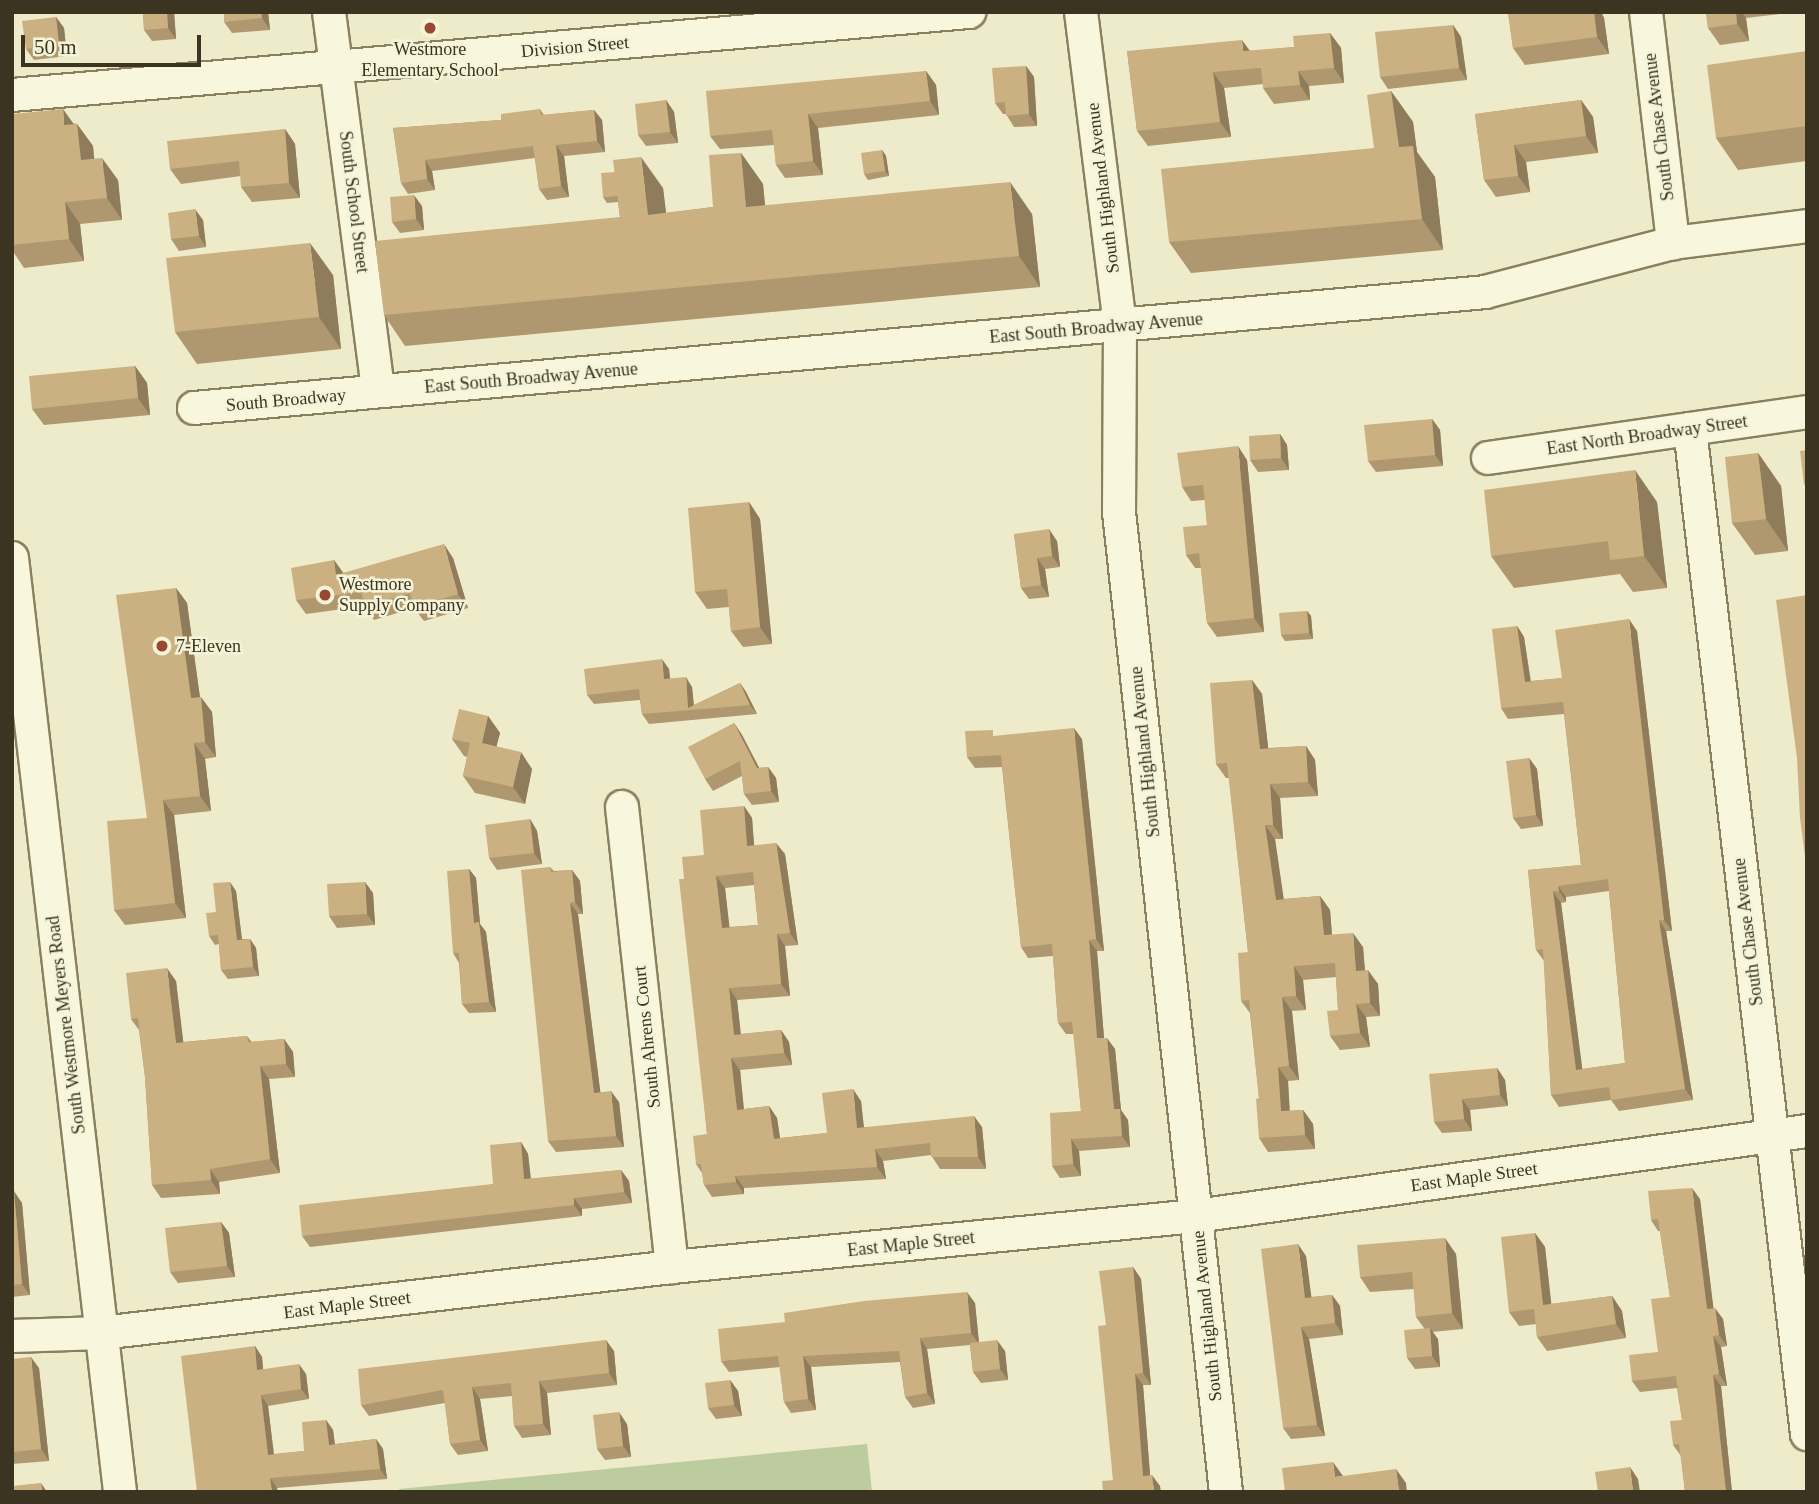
<!DOCTYPE html>
<style>
body{margin:0}
#map{position:relative;width:1819px;height:1504px;overflow:hidden;background:#eeebca;font-family:Georgia,serif}
div>[style]{position:absolute}
[style*='--x']{left:calc(var(--x)*1px);top:calc(var(--y)*1px);width:calc(var(--w)*1px);rotate:calc(var(--a)*1deg)}
.green>*{inset:0;background:#bccc9e}
.roads{filter:drop-shadow(2px 0 #8a805e) drop-shadow(-2px 0 #8a805e) drop-shadow(0 2px #8a805e) drop-shadow(0 -2px #8a805e)}
.minor>*{height:32px;margin:-16px;padding:0 16px;transform-origin:16px;border-radius:16px;background:#f8f7dd}
.wall>*{inset:0;background:#af986f}
.shaded-wall>*{inset:0;background:#8e7c5a}
.building>*{inset:0;background:#cbb181}
.dots>*{width:19px;height:19px;translate:-50% -50%;box-sizing:border-box;border:4px solid #f5f4d9;border-radius:50%}
span{translate:-50% -50%;white-space:nowrap;text-align:center;line-height:1.15;-webkit-text-stroke:5px #f5f4d9;paint-order:stroke}
.street-label{font-size:18px;color:#3b3421}
.poi-label{font-size:18px;color:#3b3421}
.left{translate:0 -50%;text-align:left}
.frame{position:absolute;inset:0;border:14px solid #3b3421;pointer-events:none}
.scale{position:absolute;left:21px;top:35px;width:180px;height:32px;box-sizing:border-box;border:4px solid #3b3421;border-top:0;padding-left:9px;font-size:21px;line-height:24px;white-space:nowrap;color:#3b3421;-webkit-text-stroke:5px #f5f4d9;paint-order:stroke}
</style>
<div id="map">
<div class="green">
<div style="clip-path:polygon(867px 1444px,872px 1492px,400px 1492px,399px 1489px)"></div>
</div>
<div class="roads">
<div class="minor">
<div style="--x:329;--y:12;--w:382;--a:82.6"></div>
<div style="--x:1081;--y:12;--w:316;--a:82.9"></div>
<div style="--x:1120;--y:326;--w:186;--a:90.3"></div>
<div style="--x:1119;--y:512;--w:986;--a:83.77"></div>
<div style="--x:1646;--y:12;--w:233;--a:83.3"></div>
<div style="--x:12;--y:95;--w:961;--a:-4.96"></div>
<div style="--x:194;--y:408;--w:1296;--a:-5.13"></div>
<div style="--x:1485;--y:292;--w:194;--a:-14.6"></div>
<div style="--x:1673;--y:243;--w:135;--a:-7.2"></div>
<div style="--x:1690;--y:429;--w:1012;--a:83.36"></div>
<div style="--x:1488;--y:458;--w:322;--a:-8.2"></div>
<div style="--x:12;--y:558;--w:940;--a:83.4"></div>
<div style="--x:622;--y:807;--w:463;--a:83.8"></div>
<div style="--x:12;--y:1336;--w:89;--a:-1.9"></div>
<div style="--x:101;--y:1333;--w:575;--a:-6.59"></div>
<div style="--x:672;--y:1267;--w:526;--a:-5.56"></div>
<div style="--x:1196;--y:1216;--w:617;--a:-7.92"></div>
</div>
</div>
<div class="wall">
<div style="clip-path:polygon(143px 12px,174px 12px,176px 39px,152px 41px,144px 30px)"></div>
<div style="clip-path:polygon(268px 12px,270px 30px,232px 33px,224px 22px)"></div>
<div style="clip-path:polygon(1508px 12px,1601px 12px,1604px 18px,1609px 54px,1525px 65px,1513px 48px)"></div>
<div style="clip-path:polygon(1706px 12px,1797px 12px,1746px 18px,1749px 41px,1720px 45px,1708px 28px)"></div>
<div style="clip-path:polygon(56px 17px,64px 28px,67px 56px,34px 60px,26px 49px)"></div>
<div style="clip-path:polygon(1453px 25px,1461px 37px,1467px 80px,1388px 89px,1380px 77px)"></div>
<div style="clip-path:polygon(1330px 33px,1341px 48px,1344px 83px,1309px 86px,1310px 100px,1274px 104px,1263px 88px,1263px 84px,1224px 88px,1231px 137px,1148px 146px,1137px 131px,1127px 51px,1250px 51px,1294px 47px)"></div>
<div style="clip-path:polygon(1807px 51px,1807px 161px,1738px 170px,1716px 138px)"></div>
<div style="clip-path:polygon(1026px 66px,1034px 77px,1037px 126px,1014px 127px,1006px 114px,1003px 114px,995px 103px)"></div>
<div style="clip-path:polygon(926px 71px,936px 85px,939px 115px,818px 128px,823px 175px,785px 178px,776px 165px,774px 145px,720px 149px,710px 136px)"></div>
<div style="clip-path:polygon(1391px 91px,1413px 122px,1417px 152px,1435px 177px,1443px 250px,1191px 273px,1169px 242px,1374px 148px)"></div>
<div style="clip-path:polygon(666px 100px,674px 112px,678px 143px,646px 146px,638px 135px)"></div>
<div style="clip-path:polygon(1581px 100px,1593px 117px,1598px 153px,1526px 162px,1530px 192px,1496px 197px,1484px 180px,1475px 114px)"></div>
<div style="clip-path:polygon(540px 109px,544px 115px,594px 110px,602px 120px,605px 152px,564px 156px,569px 197px,547px 200px,539px 189px,535px 158px,432px 171px,435px 190px,408px 194px,401px 183px,393px 128px,501px 120px)"></div>
<div style="clip-path:polygon(12px 114px,77px 124px,93px 146px,94px 158px,118px 180px,122px 220px,80px 224px,84px 261px,24px 268px,12px 250px)"></div>
<div style="clip-path:polygon(285px 129px,295px 144px,300px 198px,252px 202px,241px 187px,241px 176px,181px 184px,170px 169px)"></div>
<div style="clip-path:polygon(882px 150px,886px 156px,889px 176px,868px 180px,864px 174px)"></div>
<div style="clip-path:polygon(741px 153px,763px 184px,765px 205px,1032px 214px,1040px 287px,405px 346px,384px 315px,620px 217px,618px 202px,607px 203px,603px 197px,663px 188px,666px 213px,713px 207px)"></div>
<div style="clip-path:polygon(422px 206px,424px 230px,400px 233px,392px 222px)"></div>
<div style="clip-path:polygon(203px 220px,206px 247px,179px 251px,171px 239px)"></div>
<div style="clip-path:polygon(333px 275px,341px 349px,197px 364px,175px 332px)"></div>
<div style="clip-path:polygon(135px 366px,147px 383px,150px 415px,44px 425px,32px 409px)"></div>
<div style="clip-path:polygon(1432px 419px,1440px 430px,1443px 466px,1376px 472px,1368px 461px)"></div>
<div style="clip-path:polygon(1280px 434px,1287px 445px,1289px 470px,1258px 472px,1250px 460px)"></div>
<div style="clip-path:polygon(1758px 453px,1781px 486px,1788px 551px,1755px 555px,1732px 523px)"></div>
<div style="clip-path:polygon(1247px 460px,1264px 632px,1217px 637px,1207px 623px,1201px 568px,1195px 568px,1186px 555px,1207px 525px,1205px 500px,1191px 501px,1182px 487px)"></div>
<div style="clip-path:polygon(749px 502px,760px 519px,772px 644px,743px 647px,731px 631px,729px 607px,707px 609px,695px 592px)"></div>
<div style="clip-path:polygon(1657px 502px,1667px 588px,1633px 592px,1620px 574px,1514px 588px,1491px 556px)"></div>
<div style="clip-path:polygon(1014px 534px,1057px 541px,1060px 567px,1045px 569px,1049px 597px,1029px 599px,1021px 588px)"></div>
<div style="clip-path:polygon(453px 558px,468px 608px,424px 621px,414px 608px,374px 620px,365px 606px,306px 614px,296px 600px,334px 560px,343px 573px)"></div>
<div style="clip-path:polygon(176px 588px,187px 603px,200px 697px,212px 712px,216px 757px,205px 759px,211px 811px,174px 815px,186px 918px,125px 925px,114px 910px,147px 818px)"></div>
<div style="clip-path:polygon(1307px 611px,1311px 616px,1313px 639px,1285px 641px,1281px 635px)"></div>
<div style="clip-path:polygon(evenodd,1517px 626px,1524px 637px,1531px 681px,1562px 678px,1637px 631px,1672px 931px,1666px 931px,1693px 1100px,1619px 1111px,1611px 1100px,1559px 1107px,1551px 1095px,1544px 961px,1536px 950px,1528px 870px,1581px 865px,1564px 714px,1508px 719px,1501px 708px,1517px 626px,1609px 891px,1625px 1063px,1582px 1069px,1561px 903px,1566px 902px,1566px 897px,1609px 891px)"></div>
<div style="clip-path:polygon(669px 669px,670px 679px,692px 687px,694px 705px,740px 683px,746px 692px,757px 714px,649px 724px,642px 714px,640px 700px,594px 704px,587px 695px)"></div>
<div style="clip-path:polygon(1252px 680px,1262px 694px,1268px 748px,1306px 746px,1315px 760px,1318px 796px,1280px 798px,1283px 839px,1275px 839px,1283px 899px,1320px 896px,1330px 910px,1332px 935px,1363px 947px,1365px 970px,1378px 984px,1380px 1016px,1366px 1017px,1370px 1047px,1340px 1050px,1330px 1036px,1338px 1010px,1336px 977px,1303px 980px,1306px 1010px,1292px 1011px,1299px 1080px,1288px 1081px,1290px 1111px,1303px 1110px,1313px 1124px,1315px 1149px,1268px 1152px,1259px 1138px,1259px 1098px,1250px 1013px,1241px 1001px,1248px 952px,1229px 778px,1226px 778px,1216px 764px)"></div>
<div style="clip-path:polygon(488px 716px,500px 733px,496px 746px,532px 769px,525px 804px,475px 793px,463px 776px,467px 757px,464px 756px,452px 739px)"></div>
<div style="clip-path:polygon(734px 723px,742px 735px,759px 768px,768px 767px,776px 778px,779px 802px,752px 805px,744px 794px,742px 776px,713px 791px,705px 779px)"></div>
<div style="clip-path:polygon(997px 736px,1082px 739px,1104px 951px,1097px 951px,1104px 1038px,1115px 1049px,1121px 1110px,1128px 1120px,1130px 1147px,1079px 1151px,1081px 1176px,1060px 1178px,1052px 1166px,1081px 1111px,1074px 1034px,1066px 1034px,1058px 1023px,1053px 956px,1028px 958px,1021px 947px,1002px 767px,975px 768px,967px 757px)"></div>
<div style="clip-path:polygon(1529px 758px,1537px 769px,1543px 826px,1521px 829px,1513px 818px)"></div>
<div style="clip-path:polygon(evenodd,744px 806px,752px 818px,754px 845px,785px 854px,798px 945px,785px 946px,790px 996px,737px 1000px,741px 1034px,781px 1030px,789px 1042px,792px 1065px,740px 1070px,744px 1109px,769px 1106px,777px 1118px,780px 1138px,827px 1133px,861px 1101px,864px 1127px,982px 1127px,986px 1169px,940px 1169px,931px 1155px,883px 1161px,886px 1179px,744px 1188px,744px 1194px,712px 1197px,704px 1185px,702px 1173px,696px 1164px,707px 1134px,684px 879px,744px 806px,754px 885px,758px 925px,729px 927px,725px 888px,754px 885px)"></div>
<div style="clip-path:polygon(530px 819px,537px 831px,542px 864px,497px 870px,489px 858px)"></div>
<div style="clip-path:polygon(550px 867px,554px 871px,572px 870px,580px 881px,583px 914px,578px 914px,600px 1092px,619px 1102px,624px 1147px,556px 1152px,548px 1141px)"></div>
<div style="clip-path:polygon(469px 869px,476px 878px,480px 924px,486px 932px,496px 1012px,469px 1013px,462px 1004px,459px 963px,453px 953px)"></div>
<div style="clip-path:polygon(236px 891px,242px 939px,250px 939px,256px 948px,259px 976px,228px 979px,221px 970px,219px 944px,215px 945px,209px 936px,216px 912px)"></div>
<div style="clip-path:polygon(373px 893px,375px 925px,337px 928px,329px 916px)"></div>
<div style="clip-path:polygon(176px 981px,183px 1042px,247px 1036px,252px 1042px,284px 1039px,293px 1052px,295px 1077px,269px 1079px,280px 1173px,219px 1182px,220px 1194px,161px 1198px,152px 1185px,145px 1077px,139px 1030px,131px 1019px)"></div>
<div style="clip-path:polygon(1497px 1068px,1505px 1080px,1508px 1106px,1470px 1110px,1472px 1131px,1442px 1133px,1434px 1122px)"></div>
<div style="clip-path:polygon(521px 1142px,528px 1154px,531px 1179px,621px 1170px,629px 1181px,632px 1203px,582px 1209px,582px 1216px,310px 1247px,302px 1236px,493px 1184px)"></div>
<div style="clip-path:polygon(12px 1191px,22px 1203px,30px 1295px,12px 1297px)"></div>
<div style="clip-path:polygon(1700px 1199px,1713px 1308px,1723px 1319px,1727px 1346px,1721px 1347px,1727px 1386px,1721px 1386px,1732px 1492px,1685px 1492px,1681px 1456px,1673px 1445px,1682px 1420px,1677px 1388px,1640px 1392px,1632px 1381px,1658px 1352px,1670px 1297px,1660px 1231px,1658px 1231px,1651px 1220px)"></div>
<div style="clip-path:polygon(221px 1222px,229px 1233px,235px 1277px,178px 1283px,170px 1272px)"></div>
<div style="clip-path:polygon(1535px 1233px,1545px 1247px,1551px 1304px,1612px 1296px,1622px 1311px,1626px 1338px,1547px 1351px,1537px 1337px,1536px 1324px,1519px 1326px,1509px 1312px)"></div>
<div style="clip-path:polygon(1456px 1254px,1463px 1329px,1432px 1332px,1438px 1339px,1440px 1367px,1415px 1369px,1407px 1358px,1424px 1328px,1416px 1317px,1414px 1289px,1370px 1292px,1360px 1277px)"></div>
<div style="clip-path:polygon(1306px 1256px,1311px 1297px,1332px 1295px,1340px 1306px,1343px 1335px,1309px 1339px,1325px 1436px,1291px 1439px,1283px 1428px)"></div>
<div style="clip-path:polygon(1133px 1267px,1141px 1279px,1151px 1385px,1143px 1385px,1150px 1475px,1160px 1486px,1113px 1480px,1106px 1325px)"></div>
<div style="clip-path:polygon(975px 1303px,979px 1342px,1005px 1351px,1008px 1380px,981px 1383px,973px 1372px,970px 1345px,927px 1349px,935px 1404px,913px 1408px,905px 1397px,900px 1362px,811px 1367px,816px 1410px,791px 1413px,784px 1402px,780px 1367px,729px 1372px,721px 1361px)"></div>
<div style="clip-path:polygon(255px 1346px,262px 1357px,263px 1369px,306px 1374px,309px 1399px,268px 1406px,274px 1454px,304px 1451px,326px 1420px,333px 1430px,335px 1444px,376px 1439px,383px 1449px,387px 1479px,277px 1488px,197px 1492px)"></div>
<div style="clip-path:polygon(614px 1351px,617px 1385px,547px 1393px,551px 1435px,522px 1438px,514px 1426px,512px 1396px,480px 1399px,488px 1451px,458px 1455px,450px 1444px,445px 1403px,369px 1416px,361px 1405px)"></div>
<div style="clip-path:polygon(12px 1359px,39px 1368px,49px 1461px,12px 1464px)"></div>
<div style="clip-path:polygon(730px 1380px,738px 1391px,742px 1416px,716px 1419px,708px 1408px)"></div>
<div style="clip-path:polygon(627px 1424px,631px 1457px,605px 1460px,597px 1449px)"></div>
</div>
<div class="shaded-wall">
<div style="clip-path:polygon(167px 12px,174px 12px,176px 39px,168px 28px)"></div>
<div style="clip-path:polygon(261px 12px,268px 12px,270px 30px,262px 18px)"></div>
<div style="clip-path:polygon(1594px 12px,1601px 12px,1604px 18px,1609px 54px,1597px 37px)"></div>
<div style="clip-path:polygon(1736px 12px,1742px 12px,1746px 18px,1749px 41px,1737px 24px)"></div>
<div style="clip-path:polygon(56px 17px,64px 28px,67px 56px,59px 44px)"></div>
<div style="clip-path:polygon(1453px 25px,1461px 37px,1467px 80px,1459px 68px)"></div>
<div style="clip-path:polygon(1330px 33px,1341px 48px,1344px 83px,1334px 68px)"></div>
<div style="clip-path:polygon(1242px 40px,1253px 55px,1243px 51px)"></div>
<div style="clip-path:polygon(1026px 66px,1034px 77px,1037px 126px,1029px 114px)"></div>
<div style="clip-path:polygon(926px 71px,936px 85px,939px 115px,930px 101px)"></div>
<div style="clip-path:polygon(1298px 71px,1309px 86px,1310px 100px,1300px 85px)"></div>
<div style="clip-path:polygon(1213px 72px,1224px 88px,1231px 137px,1220px 122px)"></div>
<div style="clip-path:polygon(1391px 91px,1413px 122px,1417px 152px,1435px 177px,1443px 250px,1422px 219px,1399px 147px)"></div>
<div style="clip-path:polygon(666px 100px,674px 112px,678px 143px,670px 132px)"></div>
<div style="clip-path:polygon(1581px 100px,1593px 117px,1598px 153px,1586px 136px)"></div>
<div style="clip-path:polygon(63px 109px,78px 130px,77px 124px,93px 146px,96px 182px,81px 160px,64px 125px)"></div>
<div style="clip-path:polygon(594px 110px,602px 120px,605px 152px,597px 141px)"></div>
<div style="clip-path:polygon(808px 114px,818px 128px,823px 175px,813px 161px)"></div>
<div style="clip-path:polygon(285px 129px,295px 144px,300px 198px,289px 183px)"></div>
<div style="clip-path:polygon(556px 145px,564px 156px,569px 197px,561px 186px)"></div>
<div style="clip-path:polygon(1514px 145px,1526px 162px,1530px 192px,1518px 176px)"></div>
<div style="clip-path:polygon(882px 150px,886px 156px,889px 176px,885px 171px)"></div>
<div style="clip-path:polygon(741px 153px,763px 184px,768px 238px,746px 207px)"></div>
<div style="clip-path:polygon(641px 157px,663px 188px,670px 246px,648px 215px)"></div>
<div style="clip-path:polygon(102px 158px,118px 180px,122px 220px,107px 198px)"></div>
<div style="clip-path:polygon(425px 160px,432px 171px,435px 190px,427px 179px)"></div>
<div style="clip-path:polygon(1010px 182px,1032px 214px,1040px 287px,1019px 256px)"></div>
<div style="clip-path:polygon(414px 195px,422px 206px,424px 230px,416px 219px)"></div>
<div style="clip-path:polygon(65px 202px,80px 224px,84px 261px,69px 239px)"></div>
<div style="clip-path:polygon(195px 209px,203px 220px,206px 247px,199px 236px)"></div>
<div style="clip-path:polygon(310px 243px,333px 275px,341px 349px,319px 317px)"></div>
<div style="clip-path:polygon(135px 366px,147px 383px,150px 415px,138px 398px)"></div>
<div style="clip-path:polygon(1432px 419px,1440px 430px,1443px 466px,1435px 455px)"></div>
<div style="clip-path:polygon(1280px 434px,1287px 445px,1289px 470px,1281px 458px)"></div>
<div style="clip-path:polygon(1238px 446px,1247px 460px,1264px 632px,1254px 618px)"></div>
<div style="clip-path:polygon(1758px 453px,1781px 486px,1788px 551px,1766px 519px)"></div>
<div style="clip-path:polygon(1635px 470px,1657px 502px,1667px 588px,1644px 556px)"></div>
<div style="clip-path:polygon(749px 502px,760px 519px,772px 644px,760px 627px)"></div>
<div style="clip-path:polygon(1049px 529px,1057px 541px,1060px 567px,1052px 556px)"></div>
<div style="clip-path:polygon(444px 544px,453px 558px,468px 608px,458px 594px)"></div>
<div style="clip-path:polygon(1037px 558px,1045px 569px,1049px 597px,1041px 585px)"></div>
<div style="clip-path:polygon(334px 560px,344px 574px,336px 575px)"></div>
<div style="clip-path:polygon(176px 588px,187px 603px,202px 713px,191px 698px)"></div>
<div style="clip-path:polygon(1307px 611px,1311px 616px,1313px 639px,1309px 633px)"></div>
<div style="clip-path:polygon(1629px 619px,1637px 631px,1672px 931px,1664px 920px)"></div>
<div style="clip-path:polygon(1517px 626px,1524px 637px,1532px 693px,1525px 682px)"></div>
<div style="clip-path:polygon(662px 659px,669px 669px,671px 689px,664px 679px)"></div>
<div style="clip-path:polygon(686px 677px,692px 687px,694px 710px,688px 708px)"></div>
<div style="clip-path:polygon(1252px 680px,1262px 694px,1270px 763px,1260px 749px)"></div>
<div style="clip-path:polygon(740px 683px,746px 692px,757px 714px,750px 705px)"></div>
<div style="clip-path:polygon(201px 697px,212px 712px,216px 757px,205px 742px)"></div>
<div style="clip-path:polygon(488px 716px,500px 733px,493px 760px,482px 743px)"></div>
<div style="clip-path:polygon(734px 723px,742px 735px,765px 779px,757px 768px)"></div>
<div style="clip-path:polygon(1074px 728px,1082px 739px,1104px 951px,1096px 939px)"></div>
<div style="clip-path:polygon(194px 743px,205px 759px,211px 811px,200px 796px)"></div>
<div style="clip-path:polygon(1306px 746px,1315px 760px,1318px 796px,1308px 782px)"></div>
<div style="clip-path:polygon(521px 752px,532px 769px,525px 804px,513px 787px)"></div>
<div style="clip-path:polygon(1529px 758px,1537px 769px,1543px 826px,1536px 815px)"></div>
<div style="clip-path:polygon(768px 767px,776px 778px,779px 802px,771px 791px)"></div>
<div style="clip-path:polygon(1270px 784px,1280px 798px,1283px 839px,1273px 825px)"></div>
<div style="clip-path:polygon(163px 800px,174px 815px,186px 918px,175px 903px)"></div>
<div style="clip-path:polygon(744px 806px,752px 818px,755px 858px,747px 846px)"></div>
<div style="clip-path:polygon(530px 819px,537px 831px,542px 864px,534px 853px)"></div>
<div style="clip-path:polygon(1265px 825px,1275px 839px,1286px 914px,1276px 900px)"></div>
<div style="clip-path:polygon(776px 843px,785px 854px,798px 945px,790px 933px)"></div>
<div style="clip-path:polygon(469px 869px,476px 878px,480px 924px,486px 932px,496px 1012px,489px 1002px,474px 923px)"></div>
<div style="clip-path:polygon(572px 870px,580px 881px,583px 914px,575px 902px)"></div>
<div style="clip-path:polygon(716px 876px,725px 888px,731px 940px,722px 928px)"></div>
<div style="clip-path:polygon(230px 882px,236px 891px,243px 949px,237px 940px)"></div>
<div style="clip-path:polygon(365px 882px,373px 893px,375px 925px,367px 914px)"></div>
<div style="clip-path:polygon(1558px 886px,1566px 897px,1566px 902px,1559px 891px)"></div>
<div style="clip-path:polygon(1553px 891px,1561px 903px,1584px 1082px,1576px 1070px)"></div>
<div style="clip-path:polygon(1320px 896px,1330px 910px,1333px 949px,1324px 935px)"></div>
<div style="clip-path:polygon(570px 903px,578px 914px,602px 1105px,594px 1093px)"></div>
<div style="clip-path:polygon(1659px 920px,1666px 931px,1693px 1100px,1685px 1089px)"></div>
<div style="clip-path:polygon(1353px 933px,1363px 947px,1366px 985px,1356px 971px)"></div>
<div style="clip-path:polygon(777px 934px,785px 946px,790px 996px,781px 984px)"></div>
<div style="clip-path:polygon(250px 939px,256px 948px,259px 976px,253px 967px)"></div>
<div style="clip-path:polygon(1089px 940px,1097px 951px,1105px 1050px,1097px 1038px)"></div>
<div style="clip-path:polygon(1294px 966px,1303px 980px,1306px 1010px,1296px 996px)"></div>
<div style="clip-path:polygon(167px 968px,176px 981px,185px 1056px,176px 1043px)"></div>
<div style="clip-path:polygon(1368px 970px,1378px 984px,1380px 1016px,1370px 1003px)"></div>
<div style="clip-path:polygon(729px 988px,737px 1000px,742px 1047px,734px 1035px)"></div>
<div style="clip-path:polygon(1282px 997px,1292px 1011px,1299px 1080px,1289px 1066px)"></div>
<div style="clip-path:polygon(1356px 1004px,1366px 1017px,1370px 1047px,1360px 1033px)"></div>
<div style="clip-path:polygon(781px 1030px,789px 1042px,792px 1065px,784px 1053px)"></div>
<div style="clip-path:polygon(1107px 1038px,1115px 1049px,1121px 1110px,1128px 1120px,1130px 1147px,1122px 1136px,1114px 1109px)"></div>
<div style="clip-path:polygon(284px 1039px,293px 1052px,295px 1077px,286px 1064px)"></div>
<div style="clip-path:polygon(731px 1058px,740px 1070px,745px 1122px,737px 1110px)"></div>
<div style="clip-path:polygon(260px 1066px,269px 1079px,280px 1173px,270px 1159px)"></div>
<div style="clip-path:polygon(1278px 1067px,1288px 1081px,1290px 1125px,1281px 1111px)"></div>
<div style="clip-path:polygon(1497px 1068px,1505px 1080px,1508px 1106px,1500px 1095px)"></div>
<div style="clip-path:polygon(853px 1089px,861px 1101px,865px 1140px,857px 1128px)"></div>
<div style="clip-path:polygon(611px 1091px,619px 1102px,624px 1147px,616px 1136px)"></div>
<div style="clip-path:polygon(1462px 1099px,1470px 1110px,1472px 1131px,1464px 1119px)"></div>
<div style="clip-path:polygon(769px 1106px,777px 1118px,782px 1151px,774px 1139px)"></div>
<div style="clip-path:polygon(1303px 1110px,1313px 1124px,1315px 1149px,1305px 1135px)"></div>
<div style="clip-path:polygon(974px 1116px,982px 1127px,986px 1169px,978px 1157px)"></div>
<div style="clip-path:polygon(1071px 1139px,1079px 1151px,1081px 1176px,1073px 1164px)"></div>
<div style="clip-path:polygon(521px 1142px,528px 1154px,532px 1191px,524px 1179px)"></div>
<div style="clip-path:polygon(875px 1149px,883px 1161px,886px 1179px,877px 1167px)"></div>
<div style="clip-path:polygon(210px 1169px,219px 1182px,220px 1194px,211px 1180px)"></div>
<div style="clip-path:polygon(621px 1170px,629px 1181px,632px 1203px,624px 1192px)"></div>
<div style="clip-path:polygon(735px 1176px,744px 1188px,744px 1194px,736px 1182px)"></div>
<div style="clip-path:polygon(1692px 1188px,1700px 1199px,1715px 1320px,1707px 1309px)"></div>
<div style="clip-path:polygon(14px 1191px,22px 1203px,30px 1295px,22px 1284px)"></div>
<div style="clip-path:polygon(574px 1198px,582px 1209px,582px 1216px,574px 1205px)"></div>
<div style="clip-path:polygon(221px 1222px,229px 1233px,235px 1277px,227px 1266px)"></div>
<div style="clip-path:polygon(1535px 1233px,1545px 1247px,1553px 1319px,1543px 1305px)"></div>
<div style="clip-path:polygon(1445px 1238px,1456px 1254px,1463px 1329px,1452px 1313px)"></div>
<div style="clip-path:polygon(1298px 1244px,1306px 1256px,1313px 1309px,1305px 1298px)"></div>
<div style="clip-path:polygon(1133px 1267px,1141px 1279px,1151px 1385px,1143px 1373px)"></div>
<div style="clip-path:polygon(967px 1292px,975px 1303px,979px 1344px,971px 1333px)"></div>
<div style="clip-path:polygon(1332px 1295px,1340px 1306px,1343px 1335px,1335px 1323px)"></div>
<div style="clip-path:polygon(1612px 1296px,1622px 1311px,1626px 1338px,1616px 1324px)"></div>
<div style="clip-path:polygon(1715px 1308px,1723px 1319px,1727px 1346px,1719px 1335px)"></div>
<div style="clip-path:polygon(1301px 1327px,1309px 1339px,1325px 1436px,1317px 1425px)"></div>
<div style="clip-path:polygon(1430px 1328px,1438px 1339px,1440px 1367px,1432px 1356px)"></div>
<div style="clip-path:polygon(1713px 1336px,1721px 1347px,1727px 1386px,1719px 1374px)"></div>
<div style="clip-path:polygon(920px 1338px,927px 1349px,935px 1404px,927px 1393px)"></div>
<div style="clip-path:polygon(606px 1340px,614px 1351px,617px 1385px,609px 1373px)"></div>
<div style="clip-path:polygon(997px 1340px,1005px 1351px,1008px 1380px,1000px 1369px)"></div>
<div style="clip-path:polygon(255px 1346px,262px 1357px,264px 1380px,257px 1370px)"></div>
<div style="clip-path:polygon(803px 1356px,811px 1367px,816px 1410px,808px 1399px)"></div>
<div style="clip-path:polygon(31px 1357px,39px 1368px,49px 1461px,41px 1449px)"></div>
<div style="clip-path:polygon(299px 1364px,306px 1374px,309px 1399px,301px 1389px)"></div>
<div style="clip-path:polygon(1135px 1374px,1143px 1385px,1151px 1487px,1143px 1476px)"></div>
<div style="clip-path:polygon(1713px 1375px,1721px 1386px,1732px 1492px,1726px 1492px)"></div>
<div style="clip-path:polygon(730px 1380px,738px 1391px,742px 1416px,734px 1405px)"></div>
<div style="clip-path:polygon(539px 1381px,547px 1393px,551px 1435px,543px 1424px)"></div>
<div style="clip-path:polygon(472px 1387px,480px 1399px,488px 1451px,480px 1440px)"></div>
<div style="clip-path:polygon(261px 1395px,268px 1406px,275px 1465px,268px 1455px)"></div>
<div style="clip-path:polygon(619px 1412px,627px 1424px,631px 1457px,623px 1446px)"></div>
<div style="clip-path:polygon(326px 1420px,333px 1430px,336px 1455px,329px 1445px)"></div>
<div style="clip-path:polygon(376px 1439px,383px 1449px,387px 1479px,380px 1469px)"></div>
<div style="clip-path:polygon(1333px 1462px,1343px 1476px,1335px 1477px)"></div>
<div style="clip-path:polygon(1630px 1467px,1638px 1479px,1640px 1492px,1633px 1492px)"></div>
<div style="clip-path:polygon(1396px 1469px,1406px 1483px,1407px 1492px,1399px 1492px)"></div>
<div style="clip-path:polygon(1152px 1475px,1160px 1486px,1161px 1492px,1154px 1492px)"></div>
<div style="clip-path:polygon(270px 1478px,277px 1488px,278px 1492px,272px 1492px)"></div>
<div style="clip-path:polygon(41px 1483px,47px 1492px,42px 1492px)"></div>
</div>
<div class="building">
<div style="clip-path:polygon(143px 12px,167px 12px,168px 28px,144px 30px)"></div>
<div style="clip-path:polygon(224px 12px,261px 12px,262px 18px,224px 22px)"></div>
<div style="clip-path:polygon(1508px 12px,1594px 12px,1597px 37px,1513px 48px)"></div>
<div style="clip-path:polygon(1706px 12px,1736px 12px,1737px 24px,1708px 28px)"></div>
<div style="clip-path:polygon(56px 17px,59px 44px,26px 49px,22px 21px)"></div>
<div style="clip-path:polygon(1453px 25px,1459px 68px,1380px 77px,1375px 32px)"></div>
<div style="clip-path:polygon(1330px 33px,1334px 68px,1298px 71px,1300px 85px,1263px 88px,1261px 68px,1213px 72px,1220px 122px,1137px 131px,1127px 51px,1242px 40px,1243px 51px,1294px 47px,1293px 36px)"></div>
<div style="clip-path:polygon(1807px 51px,1807px 126px,1716px 138px,1707px 65px)"></div>
<div style="clip-path:polygon(1026px 66px,1029px 114px,1006px 116px,1005px 102px,995px 103px,992px 68px)"></div>
<div style="clip-path:polygon(926px 71px,930px 101px,808px 114px,813px 161px,776px 165px,772px 130px,710px 136px,706px 91px)"></div>
<div style="clip-path:polygon(1391px 91px,1399px 147px,1413px 146px,1422px 219px,1169px 242px,1161px 169px,1374px 148px,1367px 95px)"></div>
<div style="clip-path:polygon(666px 100px,670px 132px,638px 135px,635px 104px)"></div>
<div style="clip-path:polygon(1581px 100px,1586px 136px,1514px 145px,1518px 176px,1484px 180px,1475px 114px)"></div>
<div style="clip-path:polygon(63px 109px,64px 125px,77px 124px,81px 160px,102px 158px,107px 198px,65px 202px,69px 239px,12px 245px,12px 114px)"></div>
<div style="clip-path:polygon(540px 109px,541px 115px,594px 110px,597px 141px,556px 145px,561px 186px,539px 189px,533px 146px,425px 160px,427px 179px,401px 183px,393px 128px,501px 120px,501px 114px)"></div>
<div style="clip-path:polygon(285px 129px,289px 183px,241px 187px,239px 161px,170px 169px,167px 141px)"></div>
<div style="clip-path:polygon(882px 150px,885px 171px,864px 174px,861px 153px)"></div>
<div style="clip-path:polygon(741px 153px,746px 207px,1010px 182px,1019px 256px,384px 315px,375px 241px,620px 217px,613px 160px,641px 157px,648px 215px,713px 207px,709px 155px)"></div>
<div style="clip-path:polygon(615px 172px,618px 196px,603px 197px,601px 173px)"></div>
<div style="clip-path:polygon(414px 195px,416px 219px,392px 222px,390px 197px)"></div>
<div style="clip-path:polygon(195px 209px,199px 236px,171px 239px,168px 213px)"></div>
<div style="clip-path:polygon(310px 243px,319px 317px,175px 332px,166px 258px)"></div>
<div style="clip-path:polygon(135px 366px,138px 398px,32px 409px,29px 376px)"></div>
<div style="clip-path:polygon(1432px 419px,1435px 455px,1368px 461px,1364px 425px)"></div>
<div style="clip-path:polygon(1280px 434px,1281px 458px,1250px 460px,1249px 436px)"></div>
<div style="clip-path:polygon(1238px 446px,1254px 618px,1207px 623px,1199px 553px,1186px 555px,1183px 527px,1207px 525px,1203px 485px,1182px 487px,1177px 453px)"></div>
<div style="clip-path:polygon(1807px 450px,1807px 484px,1804px 485px,1800px 451px)"></div>
<div style="clip-path:polygon(1758px 453px,1766px 519px,1732px 523px,1725px 457px)"></div>
<div style="clip-path:polygon(1635px 470px,1644px 556px,1610px 560px,1608px 541px,1491px 556px,1484px 490px)"></div>
<div style="clip-path:polygon(749px 502px,760px 627px,731px 631px,727px 589px,695px 592px,688px 508px)"></div>
<div style="clip-path:polygon(1049px 529px,1052px 556px,1037px 558px,1041px 585px,1021px 588px,1014px 534px)"></div>
<div style="clip-path:polygon(444px 544px,458px 594px,414px 607px,410px 593px,365px 606px,361px 592px,296px 600px,291px 568px,334px 560px,336px 575px)"></div>
<div style="clip-path:polygon(176px 588px,191px 698px,201px 697px,205px 742px,194px 743px,200px 796px,163px 800px,175px 903px,114px 910px,107px 821px,147px 818px,116px 595px)"></div>
<div style="clip-path:polygon(1807px 595px,1807px 872px,1800px 818px,1797px 758px,1776px 600px)"></div>
<div style="clip-path:polygon(1307px 611px,1309px 633px,1281px 635px,1279px 613px)"></div>
<div style="clip-path:polygon(evenodd,1629px 619px,1664px 920px,1659px 920px,1685px 1089px,1611px 1100px,1609px 1087px,1551px 1095px,1543px 949px,1536px 950px,1528px 870px,1581px 865px,1563px 702px,1501px 708px,1492px 629px,1517px 626px,1525px 682px,1562px 678px,1555px 630px,1629px 619px,1608px 879px,1625px 1063px,1576px 1070px,1553px 891px,1559px 891px,1558px 886px,1608px 879px)"></div>
<div style="clip-path:polygon(662px 659px,664px 679px,686px 677px,688px 708px,740px 683px,750px 705px,642px 714px,639px 689px,587px 695px,584px 669px)"></div>
<div style="clip-path:polygon(1252px 680px,1260px 749px,1306px 746px,1308px 782px,1270px 784px,1273px 825px,1265px 825px,1276px 900px,1320px 896px,1324px 935px,1353px 933px,1356px 971px,1368px 970px,1370px 1003px,1356px 1004px,1360px 1033px,1330px 1036px,1327px 1011px,1338px 1010px,1335px 963px,1294px 966px,1296px 996px,1282px 997px,1289px 1066px,1278px 1067px,1281px 1111px,1303px 1110px,1305px 1135px,1259px 1138px,1256px 1099px,1259px 1098px,1249px 1000px,1241px 1001px,1238px 953px,1248px 952px,1227px 763px,1216px 764px,1210px 683px)"></div>
<div style="clip-path:polygon(459px 709px,488px 716px,482px 743px,521px 752px,513px 787px,463px 776px,470px 743px,452px 739px)"></div>
<div style="clip-path:polygon(734px 723px,757px 768px,768px 767px,771px 791px,744px 794px,740px 761px,705px 779px,688px 747px)"></div>
<div style="clip-path:polygon(1074px 728px,1096px 939px,1089px 940px,1097px 1038px,1107px 1038px,1114px 1109px,1120px 1109px,1122px 1136px,1071px 1139px,1073px 1164px,1052px 1166px,1050px 1113px,1081px 1111px,1072px 1022px,1058px 1023px,1052px 944px,1021px 947px,1001px 755px,967px 757px,965px 731px,993px 730px,993px 736px)"></div>
<div style="clip-path:polygon(1529px 758px,1536px 815px,1513px 818px,1506px 761px)"></div>
<div style="clip-path:polygon(evenodd,744px 806px,747px 846px,776px 843px,790px 933px,777px 934px,781px 984px,729px 988px,734px 1035px,781px 1030px,784px 1053px,731px 1058px,737px 1110px,769px 1106px,774px 1139px,827px 1133px,822px 1093px,853px 1089px,857px 1128px,974px 1116px,978px 1157px,931px 1157px,930px 1143px,875px 1149px,877px 1167px,735px 1176px,736px 1182px,704px 1185px,701px 1164px,696px 1164px,693px 1136px,707px 1134px,679px 879px,684px 879px,682px 857px,704px 855px,700px 810px,744px 806px,753px 872px,758px 925px,722px 928px,716px 876px,753px 872px)"></div>
<div style="clip-path:polygon(530px 819px,534px 853px,489px 858px,485px 825px)"></div>
<div style="clip-path:polygon(550px 867px,551px 872px,572px 870px,575px 902px,570px 903px,594px 1093px,611px 1091px,616px 1136px,548px 1141px,521px 870px)"></div>
<div style="clip-path:polygon(469px 869px,474px 923px,479px 922px,489px 1002px,462px 1004px,459px 953px,453px 953px,447px 871px)"></div>
<div style="clip-path:polygon(230px 882px,237px 940px,250px 939px,253px 967px,221px 970px,218px 935px,209px 936px,206px 913px,216px 912px,213px 883px)"></div>
<div style="clip-path:polygon(365px 882px,367px 914px,329px 916px,327px 884px)"></div>
<div style="clip-path:polygon(167px 968px,176px 1043px,247px 1036px,248px 1042px,284px 1039px,286px 1064px,260px 1066px,270px 1159px,210px 1169px,211px 1180px,152px 1185px,145px 1077px,138px 1018px,131px 1019px,126px 973px)"></div>
<div style="clip-path:polygon(1497px 1068px,1500px 1095px,1462px 1099px,1464px 1119px,1434px 1122px,1429px 1074px)"></div>
<div style="clip-path:polygon(521px 1142px,524px 1179px,621px 1170px,624px 1192px,574px 1198px,574px 1205px,302px 1236px,299px 1205px,493px 1184px,490px 1145px)"></div>
<div style="clip-path:polygon(1692px 1188px,1707px 1309px,1715px 1308px,1719px 1335px,1713px 1336px,1719px 1374px,1713px 1375px,1726px 1492px,1685px 1492px,1679px 1444px,1673px 1445px,1670px 1421px,1682px 1420px,1676px 1376px,1632px 1381px,1629px 1355px,1658px 1352px,1651px 1299px,1670px 1297px,1658px 1219px,1651px 1220px,1648px 1191px)"></div>
<div style="clip-path:polygon(12px 1191px,14px 1191px,22px 1284px,12px 1285px)"></div>
<div style="clip-path:polygon(221px 1222px,227px 1266px,170px 1272px,165px 1228px)"></div>
<div style="clip-path:polygon(1535px 1233px,1543px 1305px,1612px 1296px,1616px 1324px,1537px 1337px,1534px 1309px,1509px 1312px,1501px 1237px)"></div>
<div style="clip-path:polygon(1445px 1238px,1452px 1313px,1416px 1317px,1412px 1272px,1360px 1277px,1357px 1245px)"></div>
<div style="clip-path:polygon(1298px 1244px,1305px 1298px,1332px 1295px,1335px 1323px,1301px 1327px,1317px 1425px,1283px 1428px,1261px 1249px)"></div>
<div style="clip-path:polygon(1133px 1267px,1143px 1373px,1135px 1374px,1143px 1476px,1152px 1475px,1154px 1492px,1103px 1492px,1102px 1481px,1113px 1480px,1098px 1326px,1106px 1325px,1099px 1271px)"></div>
<div style="clip-path:polygon(967px 1292px,971px 1333px,920px 1338px,927px 1393px,905px 1397px,899px 1351px,803px 1356px,808px 1399px,784px 1402px,778px 1356px,721px 1361px,718px 1329px,785px 1322px,784px 1313px,864px 1301px)"></div>
<div style="clip-path:polygon(1430px 1328px,1432px 1356px,1407px 1358px,1404px 1330px)"></div>
<div style="clip-path:polygon(606px 1340px,609px 1373px,539px 1381px,543px 1424px,514px 1426px,511px 1383px,472px 1387px,480px 1440px,450px 1444px,443px 1390px,361px 1405px,358px 1369px)"></div>
<div style="clip-path:polygon(997px 1340px,1000px 1369px,973px 1372px,970px 1343px)"></div>
<div style="clip-path:polygon(255px 1346px,257px 1370px,299px 1364px,301px 1389px,261px 1395px,268px 1455px,304px 1451px,302px 1422px,326px 1420px,329px 1445px,376px 1439px,380px 1469px,270px 1478px,272px 1492px,197px 1492px,181px 1356px)"></div>
<div style="clip-path:polygon(31px 1357px,41px 1449px,12px 1452px,12px 1359px)"></div>
<div style="clip-path:polygon(730px 1380px,734px 1405px,708px 1408px,705px 1383px)"></div>
<div style="clip-path:polygon(619px 1412px,623px 1446px,597px 1449px,593px 1415px)"></div>
<div style="clip-path:polygon(1333px 1462px,1335px 1477px,1396px 1469px,1399px 1492px,1285px 1492px,1282px 1468px)"></div>
<div style="clip-path:polygon(1630px 1467px,1633px 1492px,1598px 1492px,1595px 1472px)"></div>
<div style="clip-path:polygon(41px 1483px,42px 1492px,12px 1492px,12px 1486px)"></div>
</div>
<div class="dots">
<div style="left:430px;top:28px;background:#984730"></div>
<div style="left:325px;top:595px;background:#984730"></div>
<div style="left:162px;top:646px;background:#984730"></div>
</div>
<div class="street-label">
<span style="left:575px;top:47px;rotate:-5deg">Division Street</span>
<span style="left:1659px;top:127px;rotate:-97deg">South Chase Avenue</span>
<span style="left:1103px;top:188px;rotate:-97deg">South Highland Avenue</span>
<span style="left:354px;top:202px;rotate:83deg">South School Street</span>
<span style="left:1096px;top:328px;rotate:-5deg">East South Broadway Avenue</span>
<span style="left:531px;top:378px;rotate:-5deg">East South Broadway Avenue</span>
<span style="left:286px;top:400px;rotate:-5deg">South Broadway</span>
<span style="left:1647px;top:435px;rotate:-8deg">East North Broadway Street</span>
<span style="left:1145px;top:752px;rotate:-96deg">South Highland Avenue</span>
<span style="left:1748px;top:932px;rotate:-97deg">South Chase Avenue</span>
<span style="left:66px;top:1025px;rotate:-97deg">South Westmore Meyers Road</span>
<span style="left:647px;top:1037px;rotate:-96deg">South Ahrens Court</span>
<span style="left:1474px;top:1177px;rotate:-8deg">East Maple Street</span>
<span style="left:911px;top:1244px;rotate:-6deg">East Maple Street</span>
<span style="left:347px;top:1305px;rotate:-7deg">East Maple Street</span>
<span style="left:1207px;top:1316px;rotate:-96deg">South Highland Avenue</span>
</div>
<div class="poi-label">
<span style="left:430px;top:60px">Westmore<br>Elementary School</span>
<span class="left" style="left:339px;top:595px">Westmore<br>Supply Company</span>
<span class="left" style="left:176px;top:646px">7-Eleven</span>
</div>
<div class="frame"></div>
<div class="scale">50 m</div>
</div>
